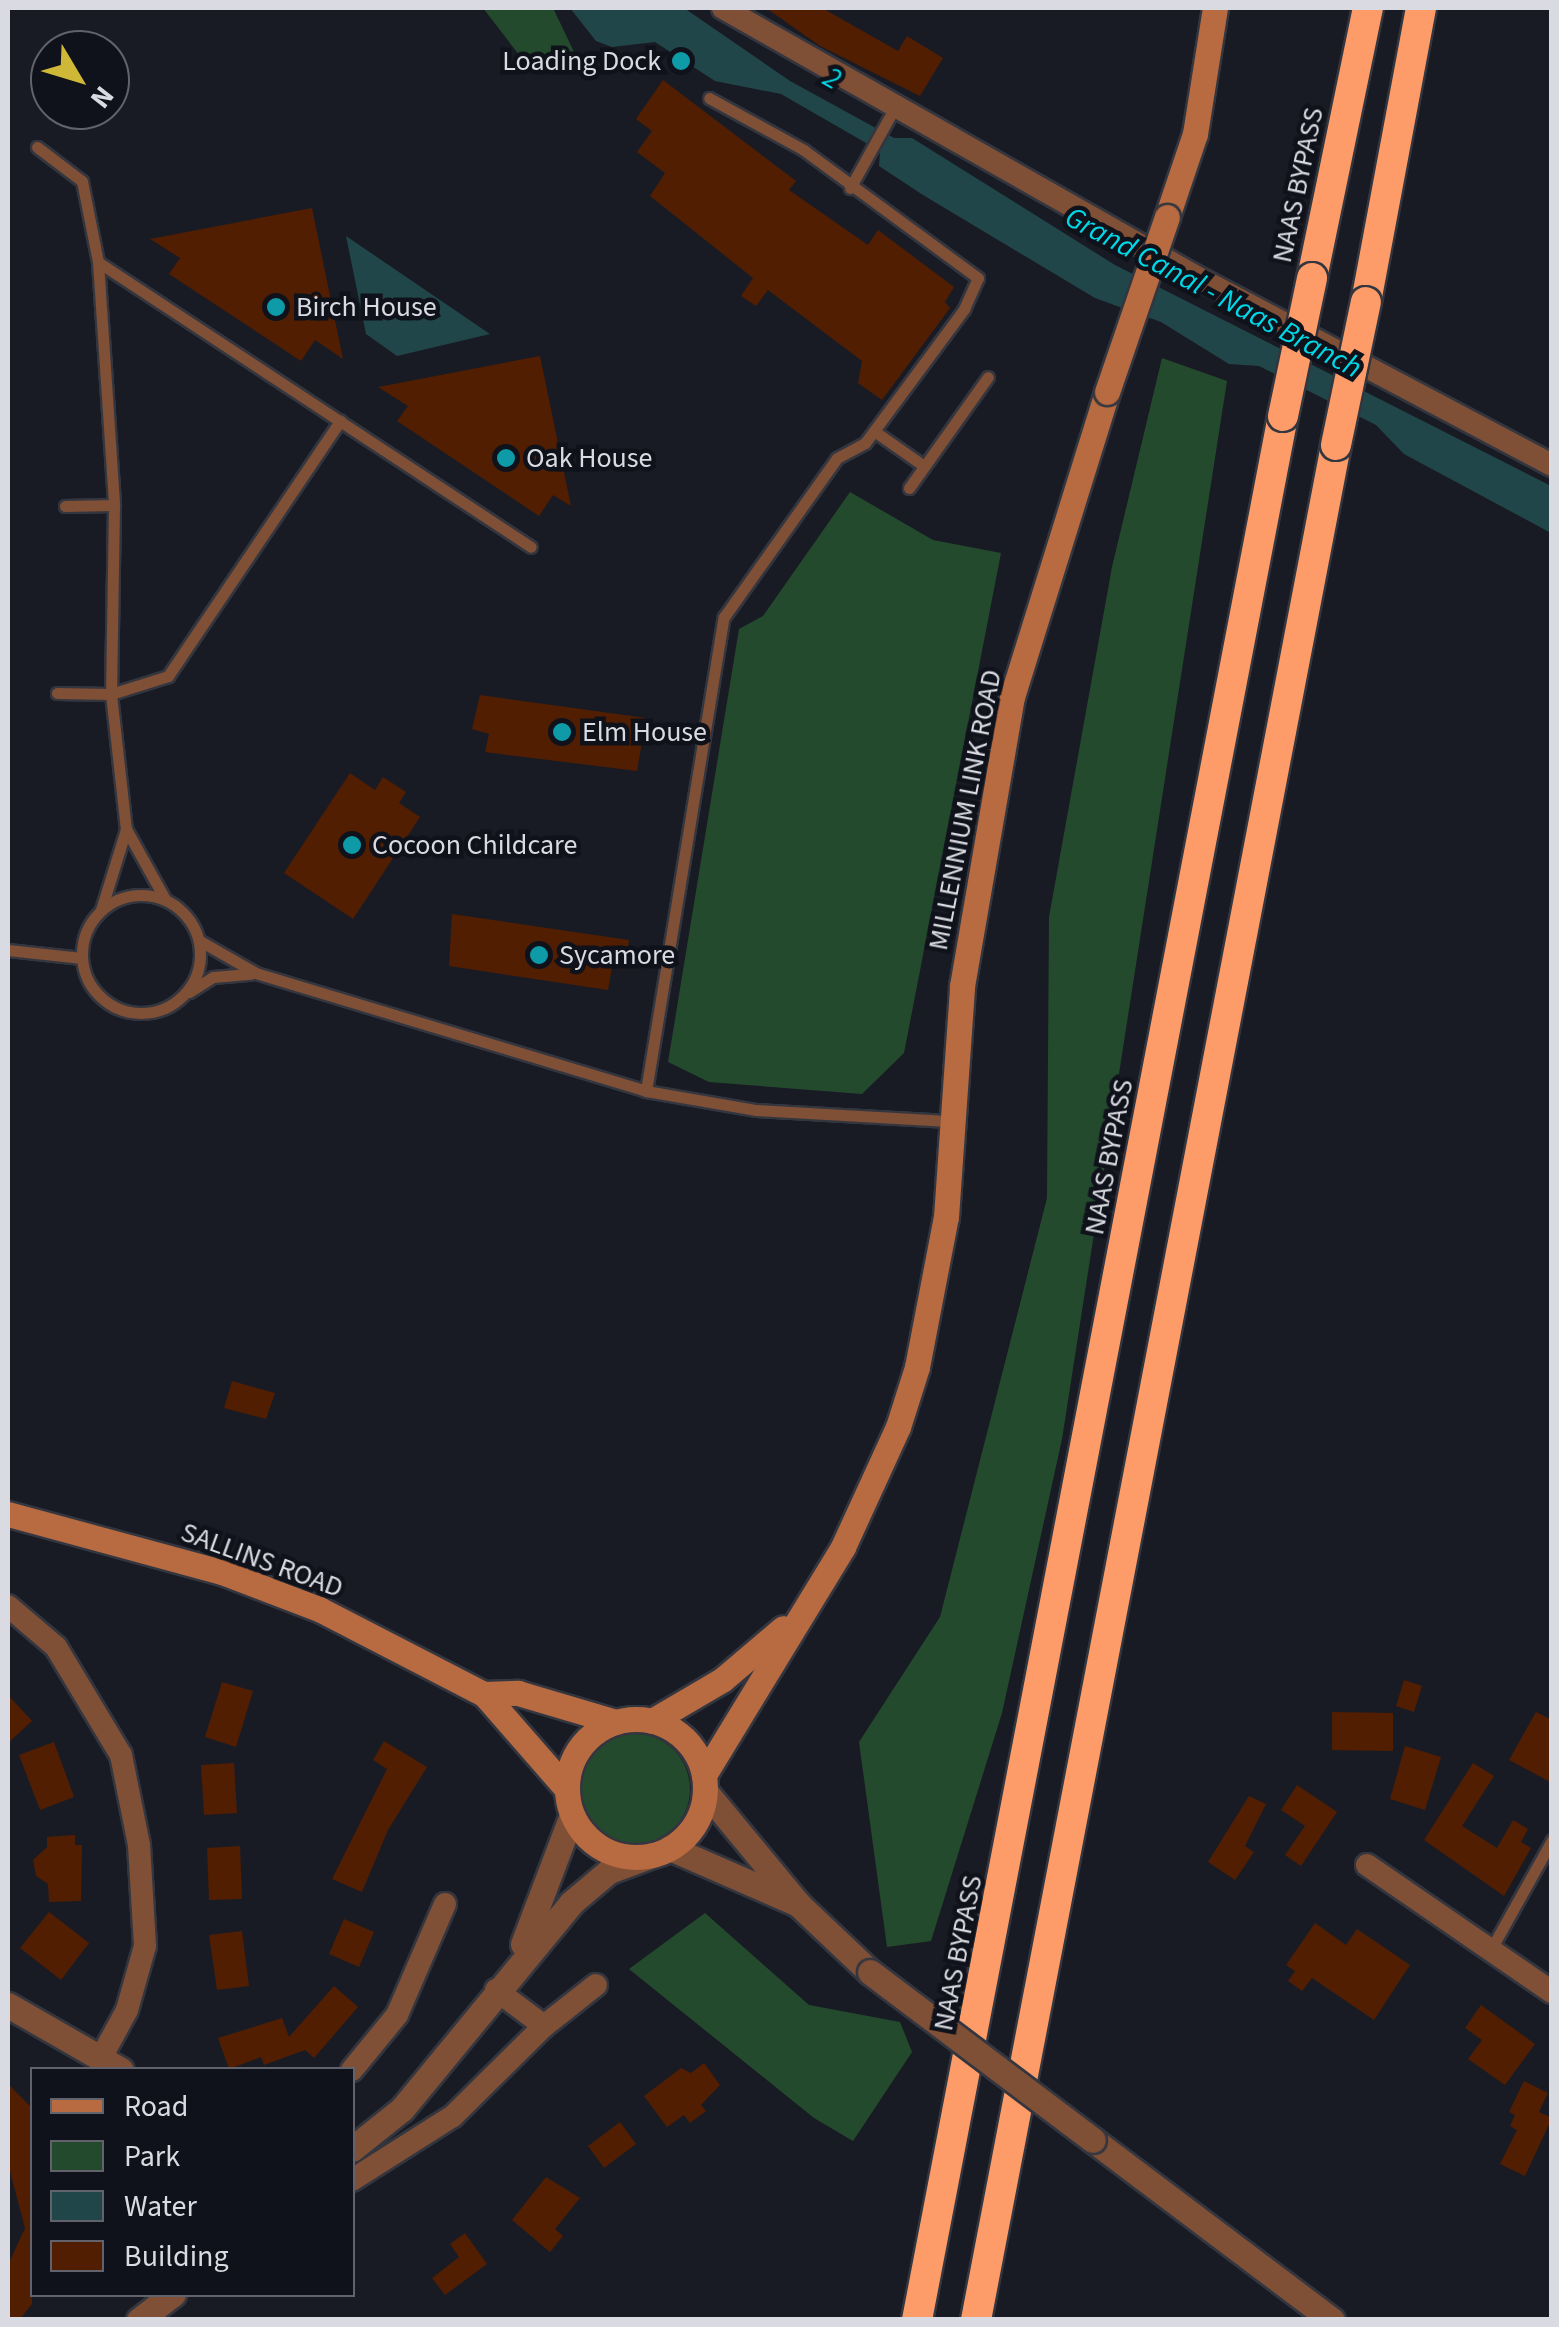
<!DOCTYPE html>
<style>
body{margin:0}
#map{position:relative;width:1559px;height:2327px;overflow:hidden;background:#191b24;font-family:"Source Sans 3",sans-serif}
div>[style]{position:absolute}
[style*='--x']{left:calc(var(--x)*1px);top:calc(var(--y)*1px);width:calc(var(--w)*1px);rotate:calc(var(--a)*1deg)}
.green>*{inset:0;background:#244a2d}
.round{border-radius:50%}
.water>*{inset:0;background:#214649}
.building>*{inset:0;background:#511e02}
.roads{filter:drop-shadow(2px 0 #34363f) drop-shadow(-2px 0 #34363f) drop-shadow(0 2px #34363f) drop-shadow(0 -2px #34363f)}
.service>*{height:11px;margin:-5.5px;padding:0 5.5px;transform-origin:5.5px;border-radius:5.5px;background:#7f4f36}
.service>.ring{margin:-5.5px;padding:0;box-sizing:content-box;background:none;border:11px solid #7f4f36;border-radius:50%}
.minor>*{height:22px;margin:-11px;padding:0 11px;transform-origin:11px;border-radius:11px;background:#7f4f36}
.tertiary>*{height:25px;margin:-12.5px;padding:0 12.5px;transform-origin:12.5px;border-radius:12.5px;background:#7f4f36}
.secondary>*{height:25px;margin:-12.5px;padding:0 12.5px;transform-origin:12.5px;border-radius:12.5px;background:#b86a41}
.secondary>.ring{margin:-12.5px;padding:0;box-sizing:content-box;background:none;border:25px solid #b86a41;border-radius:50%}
.motorway>*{height:30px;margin:-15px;padding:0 15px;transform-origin:15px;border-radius:15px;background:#fd9c69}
.bridges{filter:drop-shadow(2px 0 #34363f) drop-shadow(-2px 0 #34363f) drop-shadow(0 2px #34363f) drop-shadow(0 -2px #34363f)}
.tertiary-bridge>*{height:25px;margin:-12.5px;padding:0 12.5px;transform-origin:12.5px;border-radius:12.5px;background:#7f4f36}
.secondary-bridge>*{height:25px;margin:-12.5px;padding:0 12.5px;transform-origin:12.5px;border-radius:12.5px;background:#b86a41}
.motorway-bridge>*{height:30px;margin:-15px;padding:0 15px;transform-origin:15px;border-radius:15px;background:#fd9c69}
.dots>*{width:28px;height:28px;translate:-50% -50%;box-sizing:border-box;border:5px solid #10121b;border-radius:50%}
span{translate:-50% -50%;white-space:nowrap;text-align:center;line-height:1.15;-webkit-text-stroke:9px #10121b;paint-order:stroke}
.poi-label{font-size:28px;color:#dadbe2}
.right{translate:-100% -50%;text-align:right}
.left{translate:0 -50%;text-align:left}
.street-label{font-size:28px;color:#dadbe2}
.water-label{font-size:30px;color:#00d8e7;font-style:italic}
.frame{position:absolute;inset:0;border:10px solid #dadbe2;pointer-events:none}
.legend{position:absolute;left:30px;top:2067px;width:325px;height:230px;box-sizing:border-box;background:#10121b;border:2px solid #61626b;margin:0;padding:12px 18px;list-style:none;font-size:30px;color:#dadbe2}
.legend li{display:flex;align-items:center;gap:20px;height:50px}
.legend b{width:50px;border:2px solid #61626b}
.north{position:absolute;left:30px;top:30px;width:100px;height:100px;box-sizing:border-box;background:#10121b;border:2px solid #61626b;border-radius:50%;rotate:128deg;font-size:28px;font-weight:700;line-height:40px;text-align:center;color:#dadbe2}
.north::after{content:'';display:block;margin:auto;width:35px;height:45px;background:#cfb837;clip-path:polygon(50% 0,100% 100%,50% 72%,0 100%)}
</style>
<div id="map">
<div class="green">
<div style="clip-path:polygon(483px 8px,553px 8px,574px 52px,527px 65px)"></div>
<div style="clip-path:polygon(1162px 358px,1227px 381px,1062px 1439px,1002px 1713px,931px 1941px,887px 1947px,859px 1742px,940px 1617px,1047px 1198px,1049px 917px,1112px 567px)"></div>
<div style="clip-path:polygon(850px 492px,933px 540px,1001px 553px,904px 1053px,862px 1094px,709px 1082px,668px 1062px,739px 629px,763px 616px)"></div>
<div class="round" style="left:580px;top:1734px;width:110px;height:110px"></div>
<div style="clip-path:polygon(705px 1913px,809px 2005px,900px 2022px,912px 2052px,853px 2141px,814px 2118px,629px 1969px)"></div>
</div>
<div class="water">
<div style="clip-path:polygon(570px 8px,684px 8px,790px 81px,894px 138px,912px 138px,1115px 265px,1551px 486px,1551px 533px,1404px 454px,1376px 425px,1259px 366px,1229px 364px,1161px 322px,1095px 298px,923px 195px,879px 166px,880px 151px,781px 94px,715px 81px,655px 42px,612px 47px,596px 41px)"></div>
<div style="clip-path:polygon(346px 236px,490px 334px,397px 356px,366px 334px)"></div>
</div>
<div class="building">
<div style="clip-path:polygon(766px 8px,822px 8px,898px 51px,907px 36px,943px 58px,920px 96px,820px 46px)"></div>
<div style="clip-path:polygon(663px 80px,796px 181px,789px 190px,868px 245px,878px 230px,954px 287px,945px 302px,950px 308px,882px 400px,858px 383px,862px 361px,768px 290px,756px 306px,741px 296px,753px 278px,650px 196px,665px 173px,637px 152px,652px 131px,636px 119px)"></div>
<div style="clip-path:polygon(312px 208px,343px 359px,315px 340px,301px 361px,169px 274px,180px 258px,150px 239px)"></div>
<div style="clip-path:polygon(540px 356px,571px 506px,553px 495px,539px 516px,397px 421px,408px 406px,378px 387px)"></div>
<div style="clip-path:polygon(480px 695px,646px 718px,637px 771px,485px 752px,489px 734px,472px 729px)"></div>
<div style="clip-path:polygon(350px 773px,375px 790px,383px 777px,406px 792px,399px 803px,420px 817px,353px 919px,284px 873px)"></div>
<div style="clip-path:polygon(452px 914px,629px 940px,625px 969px,612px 967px,608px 990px,449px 966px)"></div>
<div style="clip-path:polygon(232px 1381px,275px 1393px,266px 1419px,224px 1408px)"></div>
<div style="clip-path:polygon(1404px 1680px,1422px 1686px,1414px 1712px,1396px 1706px)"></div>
<div style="clip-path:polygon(222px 1682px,253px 1691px,236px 1747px,205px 1737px)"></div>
<div style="clip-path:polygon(8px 1695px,32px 1721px,8px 1743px)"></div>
<div style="clip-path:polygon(1332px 1712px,1393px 1713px,1393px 1751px,1332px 1750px)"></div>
<div style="clip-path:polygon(1536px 1712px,1552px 1720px,1552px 1783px,1509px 1760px)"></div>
<div style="clip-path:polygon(384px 1741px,427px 1767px,388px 1830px,362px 1892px,332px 1879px,387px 1769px,373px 1760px)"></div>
<div style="clip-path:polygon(54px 1742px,74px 1797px,40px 1810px,19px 1755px)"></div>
<div style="clip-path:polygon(1405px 1746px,1441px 1757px,1425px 1810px,1390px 1799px)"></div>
<div style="clip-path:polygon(234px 1763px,237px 1813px,204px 1815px,201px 1765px)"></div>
<div style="clip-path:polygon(1473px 1763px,1494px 1776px,1462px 1826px,1497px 1848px,1513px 1820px,1528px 1829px,1521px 1842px,1531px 1848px,1504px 1896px,1424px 1840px)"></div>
<div style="clip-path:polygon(1297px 1785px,1337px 1812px,1301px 1866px,1285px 1855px,1305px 1826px,1281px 1810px)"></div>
<div style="clip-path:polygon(1249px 1796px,1266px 1804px,1245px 1846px,1254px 1852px,1235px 1880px,1208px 1862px)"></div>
<div style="clip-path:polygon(75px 1835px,75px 1845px,82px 1845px,81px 1901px,49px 1902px,48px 1884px,36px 1876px,33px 1860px,47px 1847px,47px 1837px)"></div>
<div style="clip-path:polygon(240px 1846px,242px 1899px,209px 1900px,207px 1848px)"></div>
<div style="clip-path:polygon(49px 1912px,89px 1943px,61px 1980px,20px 1948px)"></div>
<div style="clip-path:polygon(344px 1919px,374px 1932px,359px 1967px,329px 1954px)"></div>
<div style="clip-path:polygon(1315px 1923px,1346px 1945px,1357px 1929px,1410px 1965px,1374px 2020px,1312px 1978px,1302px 1991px,1288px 1981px,1295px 1971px,1286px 1965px)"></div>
<div style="clip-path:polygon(242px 1931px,249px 1986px,217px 1990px,209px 1935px)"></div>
<div style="clip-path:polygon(334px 1986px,358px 2007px,314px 2058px,305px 2050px,264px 2065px,261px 2057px,229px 2069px,218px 2038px,282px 2018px,289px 2037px)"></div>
<div style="clip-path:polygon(1481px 2005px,1535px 2044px,1505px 2085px,1468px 2059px,1482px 2040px,1465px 2028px)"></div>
<div style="clip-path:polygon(704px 2063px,720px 2085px,701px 2105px,706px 2111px,690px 2123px,684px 2115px,667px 2127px,644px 2096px,681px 2068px,691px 2073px)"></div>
<div style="clip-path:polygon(1524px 2081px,1548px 2093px,1539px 2112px,1552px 2118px,1525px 2176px,1500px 2164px,1517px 2130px,1510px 2126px,1515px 2115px,1509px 2112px)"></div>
<div style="clip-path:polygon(8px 2084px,32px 2108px,32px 2304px,19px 2320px,8px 2320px,8px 2265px,25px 2228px,8px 2164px)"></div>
<div style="clip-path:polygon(620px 2122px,636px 2144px,604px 2168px,588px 2146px)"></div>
<div style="clip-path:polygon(546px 2177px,580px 2198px,555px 2229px,563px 2236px,550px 2252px,512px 2220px)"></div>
<div style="clip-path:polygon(465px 2233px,487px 2264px,445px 2295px,432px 2278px,459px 2257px,450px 2244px)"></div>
</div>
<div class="roads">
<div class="service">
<div style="--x:37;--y:147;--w:56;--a:37.1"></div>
<div style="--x:82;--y:181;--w:83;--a:78.8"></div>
<div style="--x:98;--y:262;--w:244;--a:86.2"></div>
<div style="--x:114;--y:505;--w:189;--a:90.9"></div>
<div style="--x:111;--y:694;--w:136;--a:83.7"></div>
<div style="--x:126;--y:829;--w:80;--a:60.9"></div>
<div style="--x:850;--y:188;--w:93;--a:-60.9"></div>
<div style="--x:98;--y:262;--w:518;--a:33.35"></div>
<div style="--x:874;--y:431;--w:61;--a:35"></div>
<div style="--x:909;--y:488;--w:136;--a:-54.6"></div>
<div style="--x:65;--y:506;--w:49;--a:-1.2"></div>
<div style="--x:57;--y:693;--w:54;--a:1.1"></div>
<div style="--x:111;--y:694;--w:60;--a:-17.5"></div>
<div style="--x:168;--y:676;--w:308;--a:-56"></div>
<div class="ring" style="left:82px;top:895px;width:107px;height:107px"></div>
<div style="--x:101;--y:910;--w:85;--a:-72.8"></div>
<div style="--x:200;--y:941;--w:64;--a:29.7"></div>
<div style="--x:256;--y:973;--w:407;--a:16.8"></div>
<div style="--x:646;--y:1091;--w:112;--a:9.8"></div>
<div style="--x:756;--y:1110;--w:192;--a:3.3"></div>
<div style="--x:8;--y:950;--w:74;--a:6.2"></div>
<div style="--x:189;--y:992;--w:28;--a:-32"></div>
<div style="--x:213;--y:977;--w:38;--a:-5"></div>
<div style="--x:646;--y:1091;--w:480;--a:-80.7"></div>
<div style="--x:724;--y:617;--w:195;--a:-54.6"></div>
<div style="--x:837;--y:458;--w:32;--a:-28"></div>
<div style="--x:865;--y:443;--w:167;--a:-53.5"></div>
<div style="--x:964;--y:309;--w:34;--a:-66"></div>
<div style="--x:978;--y:278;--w:216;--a:-143.7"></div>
<div style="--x:804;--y:150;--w:108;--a:-151.3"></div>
<div style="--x:1490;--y:1951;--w:127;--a:-60.8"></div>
</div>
<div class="minor">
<div style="--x:723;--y:8;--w:541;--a:29.6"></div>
<div style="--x:1193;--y:275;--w:406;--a:27.9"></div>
<div style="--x:8;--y:1606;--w:63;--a:40.5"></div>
<div style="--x:56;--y:1647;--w:126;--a:59"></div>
<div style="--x:121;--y:1755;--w:92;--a:78.7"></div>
<div style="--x:139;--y:1845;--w:101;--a:86.6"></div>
<div style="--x:145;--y:1946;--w:66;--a:105.7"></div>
<div style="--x:127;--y:2010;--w:50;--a:118.6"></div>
<div style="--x:1367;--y:1865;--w:224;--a:34.5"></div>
<div style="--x:496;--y:1990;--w:60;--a:36.9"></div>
<div style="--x:352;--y:2070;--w:71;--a:-50.7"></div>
<div style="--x:397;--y:2015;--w:121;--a:-66.6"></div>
<div style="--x:352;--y:2180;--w:120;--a:-32.4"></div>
<div style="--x:453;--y:2116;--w:128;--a:-44.7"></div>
<div style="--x:544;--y:2026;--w:66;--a:-38.3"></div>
</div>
<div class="tertiary">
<div style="--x:705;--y:1791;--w:146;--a:50.5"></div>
<div style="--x:798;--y:1904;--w:99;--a:43.4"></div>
<div style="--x:670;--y:1848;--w:140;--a:23.6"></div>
<div style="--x:523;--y:1944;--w:138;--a:-69.2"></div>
<div style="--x:8;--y:2005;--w:130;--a:29.9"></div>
<div style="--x:1093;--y:2140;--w:299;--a:37"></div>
<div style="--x:352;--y:2149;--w:64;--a:-38.7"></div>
<div style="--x:402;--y:2109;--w:266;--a:-50.6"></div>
<div style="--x:571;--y:1903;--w:50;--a:-40.1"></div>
<div style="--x:609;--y:1871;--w:46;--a:-20.4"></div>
<div style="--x:139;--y:2320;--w:43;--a:-37.4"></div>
</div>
<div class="secondary">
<div style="--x:1167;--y:217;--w:88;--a:-71.4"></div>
<div style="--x:1195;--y:134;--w:128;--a:-81"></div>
<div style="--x:8;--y:1514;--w:222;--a:15.2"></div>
<div style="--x:222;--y:1572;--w:104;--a:20.9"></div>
<div style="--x:319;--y:1609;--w:186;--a:27.3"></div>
<div style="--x:484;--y:1694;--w:126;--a:48.9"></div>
<div style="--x:484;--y:1694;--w:34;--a:-2"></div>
<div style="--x:518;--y:1693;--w:102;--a:16.5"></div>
<div class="ring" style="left:567px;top:1719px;width:113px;height:113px"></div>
<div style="--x:652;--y:1721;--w:81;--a:-30.4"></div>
<div style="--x:722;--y:1680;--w:80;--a:-40.4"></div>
<div style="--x:704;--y:1775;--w:267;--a:-58.6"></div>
<div style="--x:843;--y:1547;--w:132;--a:-65.4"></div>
<div style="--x:898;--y:1427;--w:63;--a:-72.4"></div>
<div style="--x:917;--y:1367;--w:153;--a:-79.1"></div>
<div style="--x:946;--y:1217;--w:232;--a:-86"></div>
<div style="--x:962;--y:986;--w:293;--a:-80.2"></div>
<div style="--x:1012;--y:697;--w:319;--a:-72.7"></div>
</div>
<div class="motorway">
<div style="--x:1312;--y:278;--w:276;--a:-78.3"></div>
<div style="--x:1366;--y:302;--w:299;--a:-79.4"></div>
<div style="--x:917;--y:2320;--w:1939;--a:-79.12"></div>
<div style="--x:976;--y:2320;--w:1909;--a:-79.13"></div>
</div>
</div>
<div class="bridges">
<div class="tertiary-bridge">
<div style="--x:870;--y:1972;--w:279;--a:37"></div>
</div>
<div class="secondary-bridge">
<div style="--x:1107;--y:392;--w:185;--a:-71.1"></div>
</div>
<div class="motorway-bridge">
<div style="--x:1283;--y:416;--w:141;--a:-78.1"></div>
<div style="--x:1336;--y:445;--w:146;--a:-78.2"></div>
</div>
</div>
<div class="dots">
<div style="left:681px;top:61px;background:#0f9aa8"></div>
<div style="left:276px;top:307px;background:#0f9aa8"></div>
<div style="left:506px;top:458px;background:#0f9aa8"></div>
<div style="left:562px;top:732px;background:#0f9aa8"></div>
<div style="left:352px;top:845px;background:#0f9aa8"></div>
<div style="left:539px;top:955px;background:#0f9aa8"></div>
</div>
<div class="poi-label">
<span class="right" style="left:661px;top:61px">Loading Dock</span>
<span class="left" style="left:296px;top:307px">Birch House</span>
<span class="left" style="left:526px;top:458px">Oak House</span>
<span class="left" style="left:582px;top:732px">Elm House</span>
<span class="left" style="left:372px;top:845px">Cocoon Childcare</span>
<span class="left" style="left:559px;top:955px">Sycamore</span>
</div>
<div class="street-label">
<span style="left:1298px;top:185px;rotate:-78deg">NAAS BYPASS</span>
<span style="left:965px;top:810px;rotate:-79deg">MILLENNIUM LINK ROAD</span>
<span style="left:1109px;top:1157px;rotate:-79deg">NAAS BYPASS</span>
<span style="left:262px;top:1560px;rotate:20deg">SALLINS ROAD</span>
<span style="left:958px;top:1953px;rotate:-79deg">NAAS BYPASS</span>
</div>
<div class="water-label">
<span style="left:832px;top:79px;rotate:29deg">2</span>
<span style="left:1213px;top:293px;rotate:28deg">Grand Canal - Naas Branch</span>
</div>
<div class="frame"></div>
<ul class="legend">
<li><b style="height:12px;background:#b86a41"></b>Road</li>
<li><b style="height:28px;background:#244a2d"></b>Park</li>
<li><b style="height:28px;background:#214649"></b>Water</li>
<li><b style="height:28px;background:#511e02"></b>Building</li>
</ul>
<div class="north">N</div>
</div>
